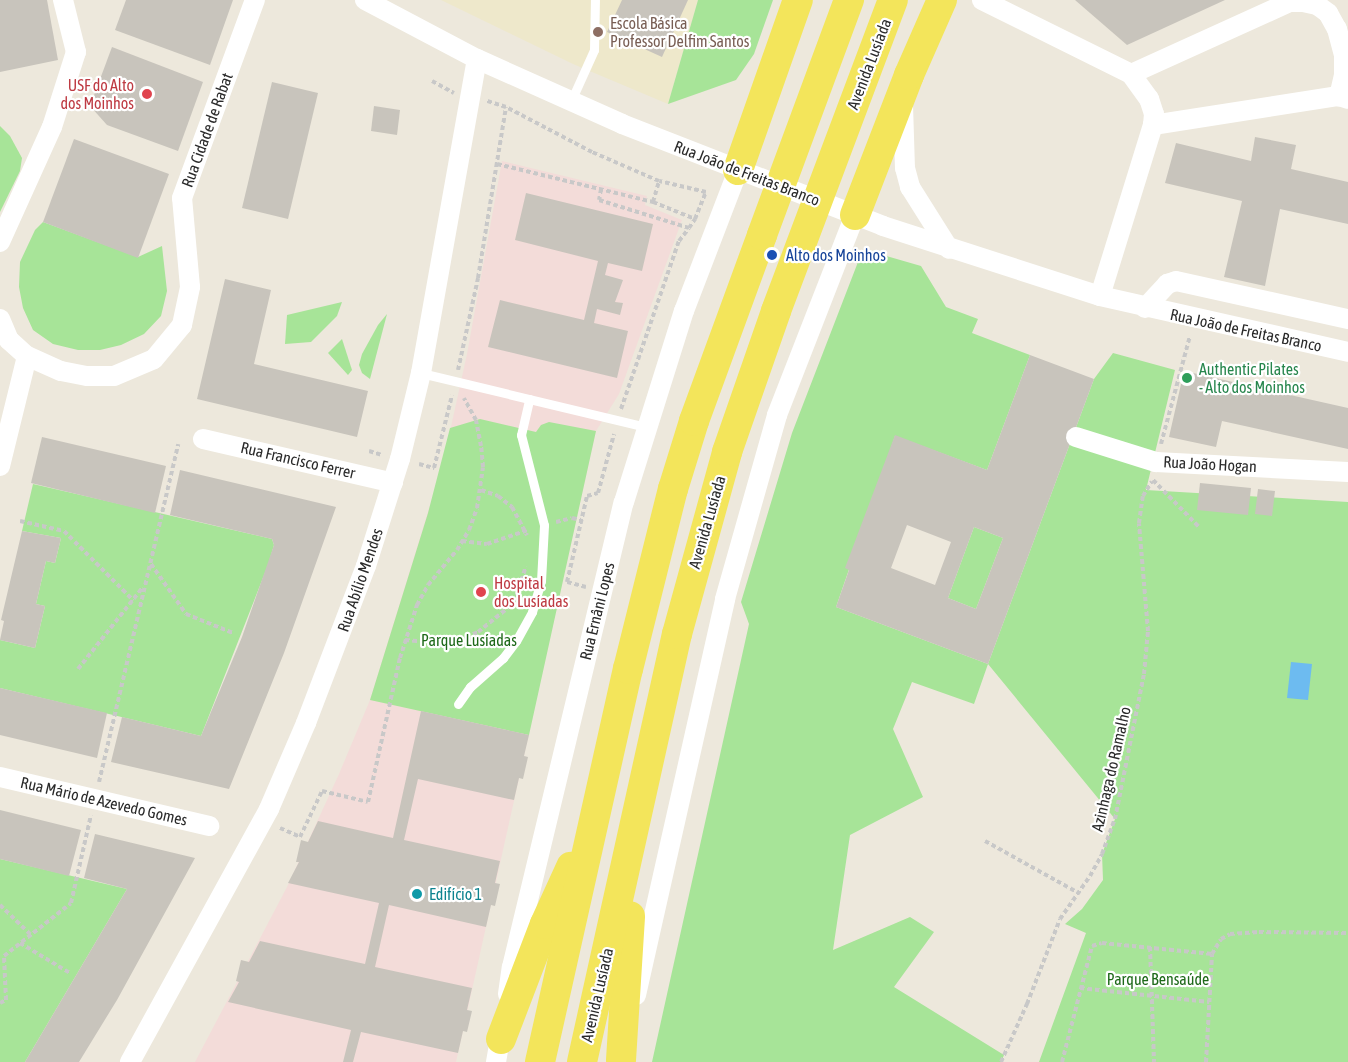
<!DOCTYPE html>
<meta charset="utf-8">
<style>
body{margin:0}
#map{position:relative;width:1348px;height:1062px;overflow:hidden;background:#ede8dc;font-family:"Asap Condensed",sans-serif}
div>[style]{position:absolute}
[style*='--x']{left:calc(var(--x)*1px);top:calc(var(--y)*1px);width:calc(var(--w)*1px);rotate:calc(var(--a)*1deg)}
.education>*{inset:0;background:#eee8cb}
.medical>*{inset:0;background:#f3dcd9}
.green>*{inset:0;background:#a7e498}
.water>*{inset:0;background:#6dbbf0}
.building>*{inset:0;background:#c8c4bc}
.path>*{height:4px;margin-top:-2px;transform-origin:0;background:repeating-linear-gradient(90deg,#c8c8c8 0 4.5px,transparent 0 7.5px)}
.lane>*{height:9px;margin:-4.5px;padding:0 4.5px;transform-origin:4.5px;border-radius:4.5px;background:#fff}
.street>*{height:20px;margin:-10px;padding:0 10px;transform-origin:10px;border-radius:10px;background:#fff}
.primary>*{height:30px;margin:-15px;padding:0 15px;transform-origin:15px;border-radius:15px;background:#f3e55b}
.dots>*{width:16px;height:16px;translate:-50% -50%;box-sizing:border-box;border:3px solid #fff;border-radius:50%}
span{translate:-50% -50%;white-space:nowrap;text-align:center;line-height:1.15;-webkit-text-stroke:4.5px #fff;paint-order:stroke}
.education-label{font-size:16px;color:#785e54}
.left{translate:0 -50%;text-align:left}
.street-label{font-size:16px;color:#2a2a2a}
.health-label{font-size:16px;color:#be3a42}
.right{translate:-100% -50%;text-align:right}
.transit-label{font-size:16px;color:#164399}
.leisure-label{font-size:16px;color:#27864d}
.park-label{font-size:16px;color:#1e6919}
.culture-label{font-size:16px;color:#0d838f}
</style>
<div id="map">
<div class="education">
<div style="clip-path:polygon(441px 0,698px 0,668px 104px,573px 64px)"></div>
</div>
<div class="medical">
<div style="clip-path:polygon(502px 161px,647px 196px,645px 205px,682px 220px,619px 394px,596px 431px,456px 1062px,195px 1062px,287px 887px,339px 774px,370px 700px,443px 463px,467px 354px)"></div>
</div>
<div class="green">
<div style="clip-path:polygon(698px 0,773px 0,754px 54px,736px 80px,668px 104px)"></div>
<div style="clip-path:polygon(0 126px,10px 136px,22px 158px,20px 171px,0 212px)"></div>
<div style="clip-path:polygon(43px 222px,138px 257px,162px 246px,167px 291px,161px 316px,144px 334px,121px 345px,100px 350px,78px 350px,53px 344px,33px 330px,23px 308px,19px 287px,20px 262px,35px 230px)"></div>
<div style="clip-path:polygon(876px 253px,921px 266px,946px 307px,978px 319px,972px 333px,1030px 355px,987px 470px,895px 436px,836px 607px,988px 664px,1094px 379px,1113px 353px,1175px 370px,1146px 490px,1348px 502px,1348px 1062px,1039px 1062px,1086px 933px,1065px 924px,1082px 909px,1103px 880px,1102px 854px,1115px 819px,988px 664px,974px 704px,912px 682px,893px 729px,923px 797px,850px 835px,833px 950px,910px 917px,934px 932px,894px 987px,1004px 1055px,1001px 1062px,652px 1062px,749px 624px,741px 602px,792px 433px,858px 262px)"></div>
<div style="clip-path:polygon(342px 302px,337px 316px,311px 342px,285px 344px,287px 315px)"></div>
<div style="clip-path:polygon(387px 314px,370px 379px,362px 373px,359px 365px,362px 354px,378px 325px)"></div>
<div style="clip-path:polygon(342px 339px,352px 370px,348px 375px,328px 353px)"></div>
<div style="clip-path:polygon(480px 419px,536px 432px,541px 425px,549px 422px,596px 431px,529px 735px,370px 700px,428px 513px,450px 428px)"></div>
<div style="clip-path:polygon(33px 484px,272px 539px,274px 545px,268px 565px,201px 736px,0 688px,0 640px,35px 648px,45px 606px,36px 604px,46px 561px,55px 563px,61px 538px,22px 531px)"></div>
<div style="clip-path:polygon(974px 527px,1003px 538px,976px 609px,948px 598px)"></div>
<div style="clip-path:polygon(0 859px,127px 889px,25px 1062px,0 1062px)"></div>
</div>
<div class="water">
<div style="clip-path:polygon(1291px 662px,1312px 664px,1308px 700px,1287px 698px)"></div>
</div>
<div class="building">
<div style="clip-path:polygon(0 0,47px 0,58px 60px,0 72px)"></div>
<div style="clip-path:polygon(126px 0,233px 0,210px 65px,115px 30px)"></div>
<div style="clip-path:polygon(622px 0,688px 0,662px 57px,607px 32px)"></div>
<div style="clip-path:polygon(1075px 0,1225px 0,1127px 45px)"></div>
<div style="clip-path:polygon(112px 47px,203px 82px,178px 151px,107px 125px,90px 106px)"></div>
<div style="clip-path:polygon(272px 82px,318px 93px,288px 219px,242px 208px)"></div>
<div style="clip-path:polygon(374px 106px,400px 110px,397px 135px,371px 131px)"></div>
<div style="clip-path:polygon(1255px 137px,1296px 145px,1291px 169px,1348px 182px,1348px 224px,1280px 209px,1265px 286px,1224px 277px,1242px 201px,1165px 183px,1176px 143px,1251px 161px)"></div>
<div style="clip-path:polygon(74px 139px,169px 174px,138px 258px,43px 222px)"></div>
<div style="clip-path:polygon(526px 193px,653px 224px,642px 271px,608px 263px,605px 275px,623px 280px,615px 302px,623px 303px,620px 315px,597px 309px,594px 323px,628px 331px,617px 378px,488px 347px,500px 300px,584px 320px,598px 261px,515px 240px)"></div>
<div style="clip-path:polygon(225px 279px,271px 290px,254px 364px,368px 391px,357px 437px,197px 399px)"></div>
<div style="clip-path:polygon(evenodd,1030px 355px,1094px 379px,988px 664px,836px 607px,849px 570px,845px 568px,895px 435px,987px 470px,1030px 355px,907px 525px,951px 542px,935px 585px,891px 568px,907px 525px,1030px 355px,974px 527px,1003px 538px,976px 609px,948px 598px,974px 527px)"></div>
<div style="clip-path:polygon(1184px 371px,1348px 408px,1348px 449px,1222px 421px,1216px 447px,1169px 437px)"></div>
<div style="clip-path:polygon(42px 437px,166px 466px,155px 513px,31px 483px)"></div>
<div style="clip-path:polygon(180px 470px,336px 507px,284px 653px,229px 789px,111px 762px,122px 717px,201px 736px,242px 637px,274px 545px,272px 539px,170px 515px)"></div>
<div style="clip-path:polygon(1200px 483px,1251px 488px,1248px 515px,1197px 510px)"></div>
<div style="clip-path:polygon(1258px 489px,1275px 491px,1272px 516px,1255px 514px)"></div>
<div style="clip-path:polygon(22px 531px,61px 538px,55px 563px,46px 561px,36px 604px,45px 606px,35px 648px,0 640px,4px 621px,1px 620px)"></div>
<div style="clip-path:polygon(0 688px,107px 713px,97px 758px,0 735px)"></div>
<div style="clip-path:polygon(421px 711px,529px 735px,524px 756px,528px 757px,523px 779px,519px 778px,514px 800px,418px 779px,404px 840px,500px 861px,495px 883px,500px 884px,495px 906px,491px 905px,486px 927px,389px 905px,375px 967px,472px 988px,467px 1010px,472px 1011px,467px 1032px,463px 1031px,458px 1053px,361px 1032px,353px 1062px,343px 1062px,351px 1030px,228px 1002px,239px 982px,236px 981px,241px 960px,249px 962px,260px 941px,365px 964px,379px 903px,288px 883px,299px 862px,296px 862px,301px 840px,308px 842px,318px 821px,393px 838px)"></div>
<div style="clip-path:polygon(0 810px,81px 830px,69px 876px,0 859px)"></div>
<div style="clip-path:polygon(95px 834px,195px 858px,117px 1000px,79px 1062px,25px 1062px,127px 889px,84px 878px)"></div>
</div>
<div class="path">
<div style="--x:432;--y:81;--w:25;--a:29"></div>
<div style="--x:497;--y:164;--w:161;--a:13.7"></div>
<div style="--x:653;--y:202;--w:22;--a:-74"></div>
<div style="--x:659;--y:181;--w:73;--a:-156.6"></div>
<div style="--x:592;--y:152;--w:97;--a:-152.4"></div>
<div style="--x:601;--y:189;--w:11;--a:100"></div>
<div style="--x:599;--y:200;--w:94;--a:17.3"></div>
<div style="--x:689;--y:228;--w:11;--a:-56"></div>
<div style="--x:653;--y:202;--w:45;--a:22"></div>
<div style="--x:695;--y:219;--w:29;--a:-68"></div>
<div style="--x:706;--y:192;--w:48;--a:-166.8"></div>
<div style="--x:458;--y:370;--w:94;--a:-77.7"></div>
<div style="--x:478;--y:278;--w:173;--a:-80.7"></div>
<div style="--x:506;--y:107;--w:20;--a:-162"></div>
<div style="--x:621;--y:409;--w:178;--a:-71"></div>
<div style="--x:679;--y:241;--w:16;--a:-52"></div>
<div style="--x:1161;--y:444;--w:112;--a:-75"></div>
<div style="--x:369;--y:451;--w:14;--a:17"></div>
<div style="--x:419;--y:464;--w:16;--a:15"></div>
<div style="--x:434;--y:468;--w:75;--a:-76.1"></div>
<div style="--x:1153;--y:480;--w:67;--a:45.6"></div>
<div style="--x:481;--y:490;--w:18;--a:19"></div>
<div style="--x:498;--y:496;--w:18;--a:38"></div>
<div style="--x:512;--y:507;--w:32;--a:62"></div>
<div style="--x:20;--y:521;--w:45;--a:12.8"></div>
<div style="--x:64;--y:531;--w:98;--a:45"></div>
<div style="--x:556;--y:522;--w:16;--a:-14"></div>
<div style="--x:572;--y:518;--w:9;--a:13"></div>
<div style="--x:462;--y:541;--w:25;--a:7"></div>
<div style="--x:487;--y:544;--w:43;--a:-18.9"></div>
<div style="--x:151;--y:564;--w:61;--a:55"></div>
<div style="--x:186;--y:614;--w:51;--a:22"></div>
<div style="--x:586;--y:587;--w:20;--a:-165"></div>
<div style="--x:567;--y:582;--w:88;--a:-76.9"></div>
<div style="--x:587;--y:496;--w:11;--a:-15"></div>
<div style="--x:598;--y:493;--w:61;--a:-74.8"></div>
<div style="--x:405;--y:640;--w:37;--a:5"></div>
<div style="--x:442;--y:643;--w:17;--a:-10"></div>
<div style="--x:459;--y:640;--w:21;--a:-23"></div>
<div style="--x:478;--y:632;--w:38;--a:-39"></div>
<div style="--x:508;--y:608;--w:16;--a:-55"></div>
<div style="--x:517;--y:595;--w:30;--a:-73"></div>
<div style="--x:78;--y:669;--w:105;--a:-51.6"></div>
<div style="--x:99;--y:782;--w:347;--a:-76.8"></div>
<div style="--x:280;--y:828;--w:22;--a:24"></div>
<div style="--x:300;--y:837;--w:51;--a:-64.4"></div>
<div style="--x:322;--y:791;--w:47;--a:13.4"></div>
<div style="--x:368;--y:802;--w:148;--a:-77.5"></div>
<div style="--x:400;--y:658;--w:56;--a:-72.2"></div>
<div style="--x:417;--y:605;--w:23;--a:-61"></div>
<div style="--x:428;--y:585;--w:45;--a:-50.4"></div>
<div style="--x:457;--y:550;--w:23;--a:-59"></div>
<div style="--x:469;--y:530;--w:23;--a:-70"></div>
<div style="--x:477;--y:508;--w:41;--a:-81.7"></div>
<div style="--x:483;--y:467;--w:21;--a:-95"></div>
<div style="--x:481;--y:446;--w:26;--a:-101"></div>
<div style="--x:476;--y:420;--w:25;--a:-119"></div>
<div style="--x:985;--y:841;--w:105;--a:29"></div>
<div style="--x:0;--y:905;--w:43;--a:44.1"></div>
<div style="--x:20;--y:943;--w:58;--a:31"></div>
<div style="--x:1150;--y:947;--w:115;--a:88"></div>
<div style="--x:1080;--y:988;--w:130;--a:6.2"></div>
<div style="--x:0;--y:1003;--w:7;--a:-27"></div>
<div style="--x:6;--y:1000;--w:44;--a:-92.6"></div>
<div style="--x:4;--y:956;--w:85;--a:-38.3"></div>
<div style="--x:71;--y:903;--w:90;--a:-77.2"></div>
<div style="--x:1001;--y:1062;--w:64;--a:-65.9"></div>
<div style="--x:1027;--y:1004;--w:91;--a:-68.8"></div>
<div style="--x:1060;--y:919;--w:52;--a:-55.1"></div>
<div style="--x:1090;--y:876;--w:25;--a:-61"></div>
<div style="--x:1102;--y:854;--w:37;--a:-70"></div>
<div style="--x:1115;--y:819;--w:148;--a:-78.7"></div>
<div style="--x:1144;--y:674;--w:43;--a:-84.7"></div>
<div style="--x:1148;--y:631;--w:108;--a:-94.8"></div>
<div style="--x:1139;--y:523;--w:27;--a:-82"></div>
<div style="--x:1143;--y:496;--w:17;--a:-59"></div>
<div style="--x:1062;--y:1062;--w:120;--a:-75.5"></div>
<div style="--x:1092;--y:946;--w:10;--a:-17"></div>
<div style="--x:1102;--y:943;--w:111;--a:5.7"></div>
<div style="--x:1206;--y:1062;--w:108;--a:-86.8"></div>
<div style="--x:1212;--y:954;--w:17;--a:-59"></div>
<div style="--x:1221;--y:939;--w:10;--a:-29"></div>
<div style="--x:1230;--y:934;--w:29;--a:-4"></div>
<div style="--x:1259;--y:932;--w:89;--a:0.6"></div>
</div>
<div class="lane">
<div style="--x:571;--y:101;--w:56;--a:-65.7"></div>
<div style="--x:594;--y:50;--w:50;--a:-88.9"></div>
<div style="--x:421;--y:373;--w:231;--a:13.5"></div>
<div style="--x:458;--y:704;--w:21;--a:-55"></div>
<div style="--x:470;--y:687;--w:44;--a:-41.3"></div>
<div style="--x:503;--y:658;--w:21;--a:-53"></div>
<div style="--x:516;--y:641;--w:33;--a:-61"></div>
<div style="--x:532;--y:612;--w:32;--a:-74"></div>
<div style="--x:541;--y:581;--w:56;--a:-86.9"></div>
<div style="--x:544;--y:525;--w:93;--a:-104.3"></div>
<div style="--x:521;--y:435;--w:37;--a:-77"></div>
</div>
<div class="street">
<div style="--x:365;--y:0;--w:127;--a:27.8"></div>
<div style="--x:477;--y:59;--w:159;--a:24.1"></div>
<div style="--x:622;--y:124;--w:280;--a:21.3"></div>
<div style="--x:883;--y:226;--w:228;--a:17.9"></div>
<div style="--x:1100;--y:296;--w:254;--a:12.7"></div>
<div style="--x:982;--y:0;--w:166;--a:26.4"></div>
<div style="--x:903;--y:105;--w:63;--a:88.2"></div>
<div style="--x:905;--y:168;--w:20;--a:75"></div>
<div style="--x:910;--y:187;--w:73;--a:57.8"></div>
<div style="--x:1153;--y:125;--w:188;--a:-8.9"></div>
<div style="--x:1339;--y:96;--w:9;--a:18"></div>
<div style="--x:0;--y:242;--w:126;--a:-65.7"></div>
<div style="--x:52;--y:127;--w:79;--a:-72.3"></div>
<div style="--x:76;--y:52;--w:54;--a:-104"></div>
<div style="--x:1100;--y:296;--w:179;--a:-72.8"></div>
<div style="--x:1153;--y:125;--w:11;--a:-85"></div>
<div style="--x:1154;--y:114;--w:16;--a:-108"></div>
<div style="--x:1149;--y:99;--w:31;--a:-126"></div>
<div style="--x:1131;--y:74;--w:175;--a:-24.4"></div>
<div style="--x:1290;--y:2;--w:13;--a:0"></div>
<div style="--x:1303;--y:2;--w:14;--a:12"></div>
<div style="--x:1317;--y:5;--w:14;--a:36"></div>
<div style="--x:1328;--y:13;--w:18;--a:61"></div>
<div style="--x:1337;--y:29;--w:27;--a:75"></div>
<div style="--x:1344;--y:55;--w:20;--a:90"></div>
<div style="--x:1344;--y:75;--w:22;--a:103"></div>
<div style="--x:1145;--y:308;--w:33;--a:-47"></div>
<div style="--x:1167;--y:284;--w:9;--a:-18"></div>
<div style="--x:1176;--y:281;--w:176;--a:12.5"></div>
<div style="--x:0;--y:319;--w:23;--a:67"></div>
<div style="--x:9;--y:340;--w:24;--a:42"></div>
<div style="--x:27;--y:356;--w:37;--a:24"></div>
<div style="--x:61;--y:371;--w:26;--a:11"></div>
<div style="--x:87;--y:376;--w:27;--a:0"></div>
<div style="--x:114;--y:376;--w:43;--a:-23"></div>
<div style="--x:154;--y:359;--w:44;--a:-50.5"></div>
<div style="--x:182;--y:325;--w:39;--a:-78"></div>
<div style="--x:190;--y:287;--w:89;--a:-95.1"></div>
<div style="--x:182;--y:198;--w:211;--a:-69.8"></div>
<div style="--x:1076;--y:437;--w:84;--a:17.4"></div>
<div style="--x:1156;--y:462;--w:192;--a:3"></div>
<div style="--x:203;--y:439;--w:195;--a:13"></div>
<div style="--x:0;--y:466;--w:113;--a:-76.2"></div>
<div style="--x:0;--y:777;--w:215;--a:13.2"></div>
<div style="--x:508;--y:994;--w:27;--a:-82"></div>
<div style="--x:512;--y:967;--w:478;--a:-76.5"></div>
<div style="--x:624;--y:502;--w:200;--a:-72.6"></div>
<div style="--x:684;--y:311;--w:151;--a:-69"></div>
<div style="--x:636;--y:995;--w:406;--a:-77.3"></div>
<div style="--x:725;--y:599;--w:191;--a:-74.2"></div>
<div style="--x:777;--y:415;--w:215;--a:-68.7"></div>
<div style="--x:130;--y:1062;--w:289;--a:-61.2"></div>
<div style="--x:269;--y:809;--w:94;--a:-66.7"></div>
<div style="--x:306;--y:723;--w:168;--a:-69.1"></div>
<div style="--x:366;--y:566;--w:112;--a:-72.4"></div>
<div style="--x:400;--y:459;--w:89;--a:-76.3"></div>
<div style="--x:421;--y:373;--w:319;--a:-79.9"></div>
<div style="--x:496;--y:1062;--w:34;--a:-80"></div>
</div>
<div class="primary">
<div style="--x:738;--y:170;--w:180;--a:-70.6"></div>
<div style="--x:855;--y:215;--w:150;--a:-68.9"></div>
<div style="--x:909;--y:75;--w:82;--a:-66.3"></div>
<div style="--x:501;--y:1039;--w:123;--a:-69.1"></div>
<div style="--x:545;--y:924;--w:63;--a:-65.5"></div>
<div style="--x:621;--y:1060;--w:144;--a:-86.4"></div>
<div style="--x:540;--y:1062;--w:403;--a:-77.4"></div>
<div style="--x:628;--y:669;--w:186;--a:-76"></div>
<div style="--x:673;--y:489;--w:71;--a:-72.8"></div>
<div style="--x:694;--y:421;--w:198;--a:-69.9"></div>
<div style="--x:762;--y:235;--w:251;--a:-69.7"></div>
<div style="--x:582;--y:1062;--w:438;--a:-77.5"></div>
<div style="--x:677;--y:634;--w:189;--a:-74.6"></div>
<div style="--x:727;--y:452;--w:149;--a:-70.8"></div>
<div style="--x:776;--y:311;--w:332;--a:-69.4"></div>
</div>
<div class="dots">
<div style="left:598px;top:32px;background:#8d6e63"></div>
<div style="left:147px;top:94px;background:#e0444e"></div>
<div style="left:772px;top:255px;background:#1a4fb4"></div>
<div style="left:1187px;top:378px;background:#2e9e5b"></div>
<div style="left:481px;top:592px;background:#e0444e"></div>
<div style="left:417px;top:894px;background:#0f9aa8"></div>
</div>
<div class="education-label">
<span class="left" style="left:610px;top:32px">Escola Básica<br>Professor Delfim Santos</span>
</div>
<div class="street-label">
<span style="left:869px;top:64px;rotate:-69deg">Avenida Lusíada</span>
<span style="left:207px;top:130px;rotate:-70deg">Rua Cidade de Rabat</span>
<span style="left:747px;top:173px;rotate:21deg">Rua João de Freitas Branco</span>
<span style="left:1246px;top:330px;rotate:12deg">Rua João de Freitas Branco</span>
<span style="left:298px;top:460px;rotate:13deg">Rua Francisco Ferrer</span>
<span style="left:1210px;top:464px;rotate:3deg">Rua João Hogan</span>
<span style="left:707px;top:522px;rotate:-74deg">Avenida Lusíada</span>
<span style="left:360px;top:580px;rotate:-71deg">Rua Abílio Mendes</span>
<span style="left:597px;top:611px;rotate:-76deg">Rua Ernâni Lopes</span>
<span style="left:1111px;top:769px;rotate:-77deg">Azinhaga do Ramalho</span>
<span style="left:104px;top:801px;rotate:13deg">Rua Mário de Azevedo Gomes</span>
<span style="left:597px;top:995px;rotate:-77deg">Avenida Lusíada</span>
</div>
<div class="health-label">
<span class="right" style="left:134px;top:94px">USF do Alto<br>dos Moinhos</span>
<span class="left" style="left:494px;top:592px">Hospital<br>dos Lusíadas</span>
</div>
<div class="transit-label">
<span class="left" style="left:786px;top:255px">Alto dos Moinhos</span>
</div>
<div class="leisure-label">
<span class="left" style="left:1199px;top:378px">Authentic Pilates<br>- Alto dos Moinhos</span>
</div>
<div class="park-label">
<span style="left:469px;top:640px">Parque Lusíadas</span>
<span style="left:1158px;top:979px">Parque Bensaúde</span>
</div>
<div class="culture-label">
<span class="left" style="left:429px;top:894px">Edifício 1</span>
</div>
</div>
